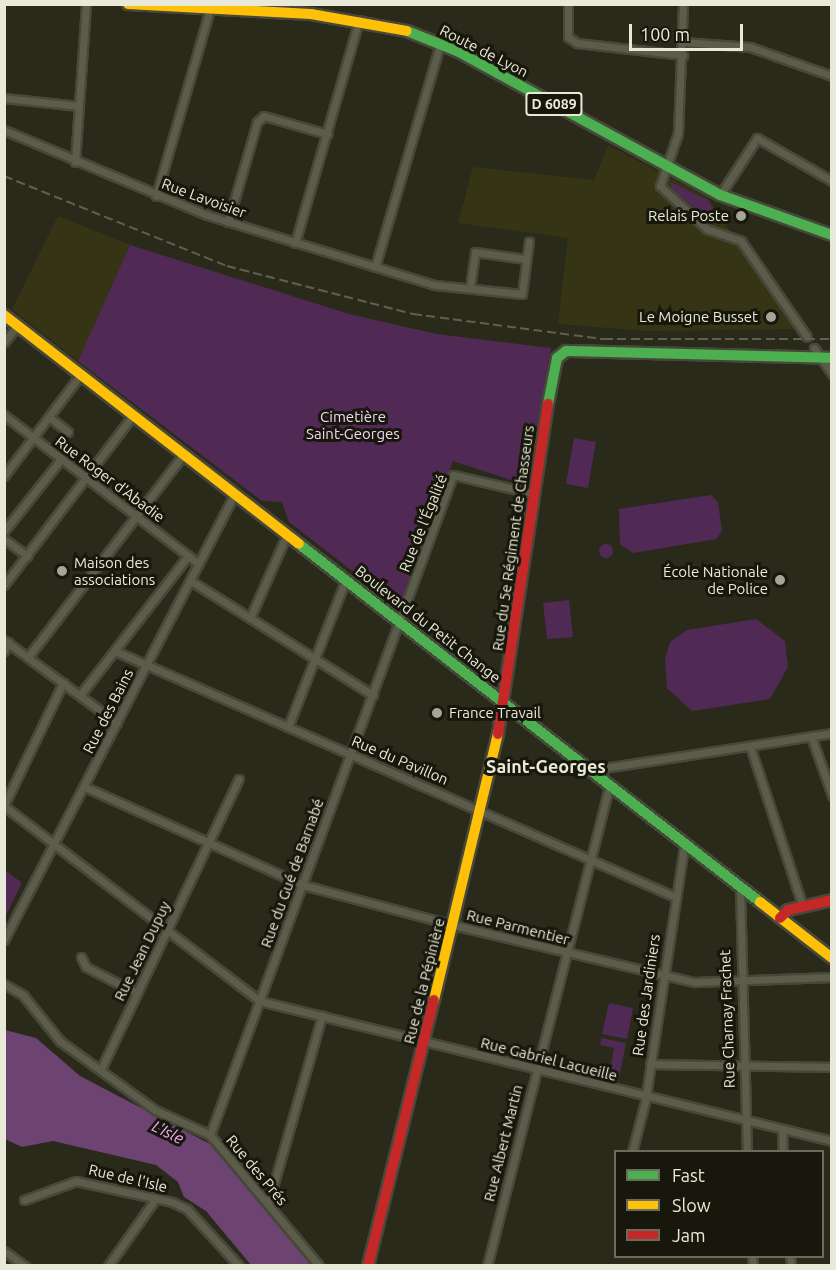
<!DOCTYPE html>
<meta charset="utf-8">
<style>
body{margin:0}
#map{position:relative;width:836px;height:1270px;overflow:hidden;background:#292a1a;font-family:Ubuntu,sans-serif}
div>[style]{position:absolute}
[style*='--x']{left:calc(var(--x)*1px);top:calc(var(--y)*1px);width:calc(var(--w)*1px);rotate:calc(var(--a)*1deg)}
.built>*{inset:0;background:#353515}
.green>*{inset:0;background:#502a54}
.round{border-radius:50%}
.water>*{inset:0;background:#6d4372}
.roads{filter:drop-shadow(2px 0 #47473a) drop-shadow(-2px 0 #47473a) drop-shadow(0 2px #47473a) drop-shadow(0 -2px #47473a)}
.street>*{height:7px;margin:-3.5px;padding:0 3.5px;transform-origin:3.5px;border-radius:3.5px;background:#5c5c4b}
.fast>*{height:10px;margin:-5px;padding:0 5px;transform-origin:5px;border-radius:5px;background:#4caf50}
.slow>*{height:10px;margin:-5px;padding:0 5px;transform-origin:5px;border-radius:5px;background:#ffc107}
.jam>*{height:10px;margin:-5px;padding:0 5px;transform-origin:5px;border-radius:5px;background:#c62828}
.rail>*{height:2px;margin-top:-1px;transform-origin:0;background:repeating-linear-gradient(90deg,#5f6051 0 9px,transparent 0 13.5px)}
.dots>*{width:16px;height:16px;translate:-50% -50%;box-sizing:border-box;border:3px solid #17170b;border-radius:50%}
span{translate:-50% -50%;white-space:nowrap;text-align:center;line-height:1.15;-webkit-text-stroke:6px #17170b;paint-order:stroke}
.shield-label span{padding:2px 4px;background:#17170b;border:2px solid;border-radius:4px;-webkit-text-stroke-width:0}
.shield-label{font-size:14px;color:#e9e9d9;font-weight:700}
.street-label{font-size:15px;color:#e9e9d9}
.poi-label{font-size:15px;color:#e9e9d9}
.right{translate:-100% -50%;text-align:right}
.left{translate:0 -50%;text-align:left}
.park-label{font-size:15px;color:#f2d6f5}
.water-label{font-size:16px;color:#efabf9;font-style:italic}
.quarter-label{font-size:18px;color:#e9e9d9;font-weight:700}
.frame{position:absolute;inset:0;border:6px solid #e9e9d9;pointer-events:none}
.legend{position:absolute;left:614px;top:1150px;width:210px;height:108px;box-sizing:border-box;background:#17170b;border:2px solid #6b6b5d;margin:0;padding:8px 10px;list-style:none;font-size:18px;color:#e9e9d9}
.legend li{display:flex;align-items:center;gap:12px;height:30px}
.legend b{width:30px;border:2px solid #6b6b5d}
.scale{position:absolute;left:629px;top:24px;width:114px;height:27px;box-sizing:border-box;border:3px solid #e9e9d9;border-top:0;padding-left:8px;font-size:18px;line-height:21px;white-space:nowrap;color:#e9e9d9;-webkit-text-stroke:4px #17170b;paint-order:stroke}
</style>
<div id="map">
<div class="built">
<div style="clip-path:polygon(608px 145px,708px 198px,796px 329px,646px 331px,558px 324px,568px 238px,458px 223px,473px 167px,594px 180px)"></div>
<div style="clip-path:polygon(58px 216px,130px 245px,78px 361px,12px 309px)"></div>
</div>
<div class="green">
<div style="clip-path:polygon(670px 182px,709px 201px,718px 225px,673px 191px)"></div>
<div style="clip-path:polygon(130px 245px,349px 314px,437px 334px,551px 348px,526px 485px,453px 461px,399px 607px,289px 522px,282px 502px,262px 501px,78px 361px)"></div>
<div style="clip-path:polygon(574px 438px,596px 442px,588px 488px,566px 484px)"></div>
<div style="clip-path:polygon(711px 495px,718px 502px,722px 531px,716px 539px,633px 553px,620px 544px,619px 509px)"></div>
<div class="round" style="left:599px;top:544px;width:14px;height:14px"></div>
<div style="clip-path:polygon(569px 600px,573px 637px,547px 639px,543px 603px)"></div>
<div style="clip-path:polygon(756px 619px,785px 641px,788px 667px,770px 699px,692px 711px,667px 688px,665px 659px,670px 642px,687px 630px)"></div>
<div style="clip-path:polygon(5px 870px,22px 883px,5px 917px)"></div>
<div style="clip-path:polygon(609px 1003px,633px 1008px,627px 1039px,602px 1034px)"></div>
<div style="clip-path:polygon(602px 1038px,626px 1043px,618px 1083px,608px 1081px,614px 1048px,600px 1045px)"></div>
</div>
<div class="water">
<div style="clip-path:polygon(5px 1030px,36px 1038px,80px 1076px,210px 1144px,311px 1265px,251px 1265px,206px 1211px,184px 1197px,178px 1182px,156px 1165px,53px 1141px,22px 1147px,5px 1139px)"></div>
</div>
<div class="roads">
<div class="street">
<div style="--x:568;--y:4;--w:33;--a:90"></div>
<div style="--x:568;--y:37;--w:11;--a:34"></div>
<div style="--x:577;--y:43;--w:107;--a:6.5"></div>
<div style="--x:683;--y:4;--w:129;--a:92.2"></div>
<div style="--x:678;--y:133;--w:56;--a:108.8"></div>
<div style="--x:660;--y:186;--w:64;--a:42.5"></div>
<div style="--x:707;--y:229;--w:36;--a:19"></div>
<div style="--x:741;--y:241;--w:116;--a:55.5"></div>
<div style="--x:684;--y:42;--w:66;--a:4.3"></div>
<div style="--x:750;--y:47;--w:87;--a:19.5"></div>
<div style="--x:4;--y:98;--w:75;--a:6.1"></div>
<div style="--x:4;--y:130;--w:220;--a:22.7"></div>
<div style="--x:207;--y:215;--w:239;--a:17.1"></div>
<div style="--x:435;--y:285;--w:87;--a:5.9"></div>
<div style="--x:522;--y:294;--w:53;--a:-82.5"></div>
<div style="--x:75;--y:162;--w:158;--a:-86"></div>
<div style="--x:720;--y:195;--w:68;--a:-57"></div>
<div style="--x:757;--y:138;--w:86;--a:29.8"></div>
<div style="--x:156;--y:196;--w:195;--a:-73.9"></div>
<div style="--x:228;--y:222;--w:104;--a:-73.8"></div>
<div style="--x:257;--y:122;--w:9;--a:-41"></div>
<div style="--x:264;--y:116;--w:66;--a:15.9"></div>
<div style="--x:295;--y:243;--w:232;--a:-74"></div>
<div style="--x:375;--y:267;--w:232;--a:-73.7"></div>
<div style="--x:470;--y:288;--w:36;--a:-82"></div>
<div style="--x:475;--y:252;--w:51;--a:7.8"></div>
<div style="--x:4;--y:342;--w:22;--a:-51"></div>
<div style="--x:814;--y:348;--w:32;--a:55"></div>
<div style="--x:4;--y:415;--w:245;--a:37.4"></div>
<div style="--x:49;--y:417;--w:24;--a:38"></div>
<div style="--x:4;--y:476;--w:128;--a:-53"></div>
<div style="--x:4;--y:531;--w:92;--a:-51.6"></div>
<div style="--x:4;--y:539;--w:29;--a:36"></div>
<div style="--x:191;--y:581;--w:215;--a:32.1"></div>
<div style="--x:4;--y:585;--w:213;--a:-52.8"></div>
<div style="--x:250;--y:618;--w:92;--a:-66.2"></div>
<div style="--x:4;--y:640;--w:140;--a:36.3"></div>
<div style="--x:4;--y:651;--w:10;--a:-66"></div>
<div style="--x:115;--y:651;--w:609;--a:23.7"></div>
<div style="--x:28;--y:657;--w:256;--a:-52.5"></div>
<div style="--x:80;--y:695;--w:176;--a:-52.2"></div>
<div style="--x:288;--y:727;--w:159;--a:-68.6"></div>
<div style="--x:811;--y:736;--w:63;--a:70.4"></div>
<div style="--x:750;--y:746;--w:169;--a:71.8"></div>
<div style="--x:598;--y:774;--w:8;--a:-45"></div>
<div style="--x:604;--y:768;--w:231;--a:-8.7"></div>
<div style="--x:85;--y:787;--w:239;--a:24.2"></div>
<div style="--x:303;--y:885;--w:155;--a:14.9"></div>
<div style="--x:453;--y:925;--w:249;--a:13.3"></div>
<div style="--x:695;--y:982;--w:137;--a:-2.1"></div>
<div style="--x:4;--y:805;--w:136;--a:-64.2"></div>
<div style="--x:4;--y:806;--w:322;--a:37.3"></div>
<div style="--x:260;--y:1001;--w:589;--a:13.75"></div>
<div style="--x:740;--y:887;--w:265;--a:88.5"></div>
<div style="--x:4;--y:940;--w:503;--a:-62.67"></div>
<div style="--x:81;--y:957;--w:11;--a:63"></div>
<div style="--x:86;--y:967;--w:57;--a:27"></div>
<div style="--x:4;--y:984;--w:22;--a:30"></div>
<div style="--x:23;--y:995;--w:59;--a:51.2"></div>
<div style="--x:60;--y:1041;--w:117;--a:36"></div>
<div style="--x:155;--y:1110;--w:60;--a:24.4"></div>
<div style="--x:210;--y:1135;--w:170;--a:50.2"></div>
<div style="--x:650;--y:1064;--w:182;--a:0.9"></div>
<div style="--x:101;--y:1069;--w:321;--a:-64.6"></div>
<div style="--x:782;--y:1129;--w:23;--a:88"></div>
<div style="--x:210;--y:1135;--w:703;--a:-69.79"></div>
<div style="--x:453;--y:475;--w:80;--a:13"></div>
<div style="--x:632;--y:1152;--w:52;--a:-75.4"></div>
<div style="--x:645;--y:1102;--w:263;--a:-81.3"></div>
<div style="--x:24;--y:1200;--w:55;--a:-20.1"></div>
<div style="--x:76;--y:1181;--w:98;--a:12.3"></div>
<div style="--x:172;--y:1202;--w:17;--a:25"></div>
<div style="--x:187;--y:1209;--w:77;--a:47.6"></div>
<div style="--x:268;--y:1204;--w:196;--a:-74"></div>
<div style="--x:4;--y:1251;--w:26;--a:36"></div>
<div style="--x:752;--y:1256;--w:10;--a:84"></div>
<div style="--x:790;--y:1256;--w:10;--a:84"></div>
<div style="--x:108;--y:1266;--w:83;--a:-54.8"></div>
<div style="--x:487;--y:1266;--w:497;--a:-75.7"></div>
</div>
<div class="fast">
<div style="--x:407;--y:31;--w:56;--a:22"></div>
<div style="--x:459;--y:52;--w:298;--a:28.7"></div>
<div style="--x:720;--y:195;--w:119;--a:19.7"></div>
<div style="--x:548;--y:404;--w:47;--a:-78.9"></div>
<div style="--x:557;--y:358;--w:11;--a:-38"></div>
<div style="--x:566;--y:351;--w:266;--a:1.5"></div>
<div style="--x:299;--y:544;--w:584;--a:37.83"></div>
</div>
<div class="slow">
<div style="--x:128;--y:4;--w:183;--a:3.1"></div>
<div style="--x:311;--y:14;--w:97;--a:10"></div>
<div style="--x:4;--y:315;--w:373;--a:37.8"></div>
<div style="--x:760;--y:902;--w:91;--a:37.9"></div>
<div style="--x:434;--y:1000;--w:274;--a:-76.5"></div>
</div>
<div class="jam">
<div style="--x:498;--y:734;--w:334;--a:-81.4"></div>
<div style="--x:780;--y:918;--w:11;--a:-45"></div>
<div style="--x:788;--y:910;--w:45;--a:-12.8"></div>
<div style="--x:368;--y:1266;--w:274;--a:-76.1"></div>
</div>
</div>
<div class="rail">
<div style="--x:4;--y:176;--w:240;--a:22"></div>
<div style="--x:227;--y:266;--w:192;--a:14.5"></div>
<div style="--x:413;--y:314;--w:193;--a:7.5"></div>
<div style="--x:604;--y:339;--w:228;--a:0"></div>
</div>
<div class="dots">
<div style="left:741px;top:216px;background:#a6a696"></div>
<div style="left:771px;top:317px;background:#a6a696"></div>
<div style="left:62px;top:571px;background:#a6a696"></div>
<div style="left:780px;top:580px;background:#a6a696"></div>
<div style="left:437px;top:713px;background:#a6a696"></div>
</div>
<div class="shield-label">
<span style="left:554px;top:104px">D 6089</span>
</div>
<div class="street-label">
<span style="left:484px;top:51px;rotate:27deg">Route de Lyon</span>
<span style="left:204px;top:198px;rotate:20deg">Rue Lavoisier</span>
<span style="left:110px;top:479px;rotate:37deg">Rue Roger d'Abadie</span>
<span style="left:423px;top:523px;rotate:-68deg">Rue de l'Égalité</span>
<span style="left:513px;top:538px;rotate:-82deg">Rue du 5e Régiment de Chasseurs</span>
<span style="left:428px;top:624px;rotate:38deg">Boulevard du Petit Change</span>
<span style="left:108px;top:711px;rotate:-63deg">Rue des Bains</span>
<span style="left:400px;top:760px;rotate:23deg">Rue du Pavillon</span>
<span style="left:292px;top:873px;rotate:-70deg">Rue du Gué de Barnabé</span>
<span style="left:518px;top:927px;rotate:14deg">Rue Parmentier</span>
<span style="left:142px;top:951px;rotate:-64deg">Rue Jean Dupuy</span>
<span style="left:424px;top:981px;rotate:-76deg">Rue de la Pépinière</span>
<span style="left:646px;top:995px;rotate:-82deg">Rue des Jardiniers</span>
<span style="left:727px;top:1019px;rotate:-92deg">Rue Charnay Frachet</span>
<span style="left:549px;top:1059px;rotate:14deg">Rue Gabriel Lacueille</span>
<span style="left:503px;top:1143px;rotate:-76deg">Rue Albert Martin</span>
<span style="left:257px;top:1170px;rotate:50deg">Rue des Prés</span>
<span style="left:128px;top:1178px;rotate:13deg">Rue de l'Isle</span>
</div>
<div class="poi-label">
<span class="right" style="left:729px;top:216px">Relais Poste</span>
<span class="right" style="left:758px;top:317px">Le Moigne Busset</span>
<span class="left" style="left:74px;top:571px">Maison des<br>associations</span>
<span class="right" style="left:768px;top:580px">École Nationale<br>de Police</span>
<span class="left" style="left:449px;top:713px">France Travail</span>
</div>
<div class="park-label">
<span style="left:353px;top:425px">Cimetière<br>Saint-Georges</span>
</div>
<div class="water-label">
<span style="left:168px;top:1132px;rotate:26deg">L'Isle</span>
</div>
<div class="quarter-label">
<span style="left:546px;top:766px">Saint-Georges</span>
</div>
<div class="frame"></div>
<ul class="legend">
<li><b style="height:8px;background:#4caf50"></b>Fast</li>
<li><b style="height:8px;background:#ffc107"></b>Slow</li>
<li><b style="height:8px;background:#c62828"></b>Jam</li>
</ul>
<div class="scale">100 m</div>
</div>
